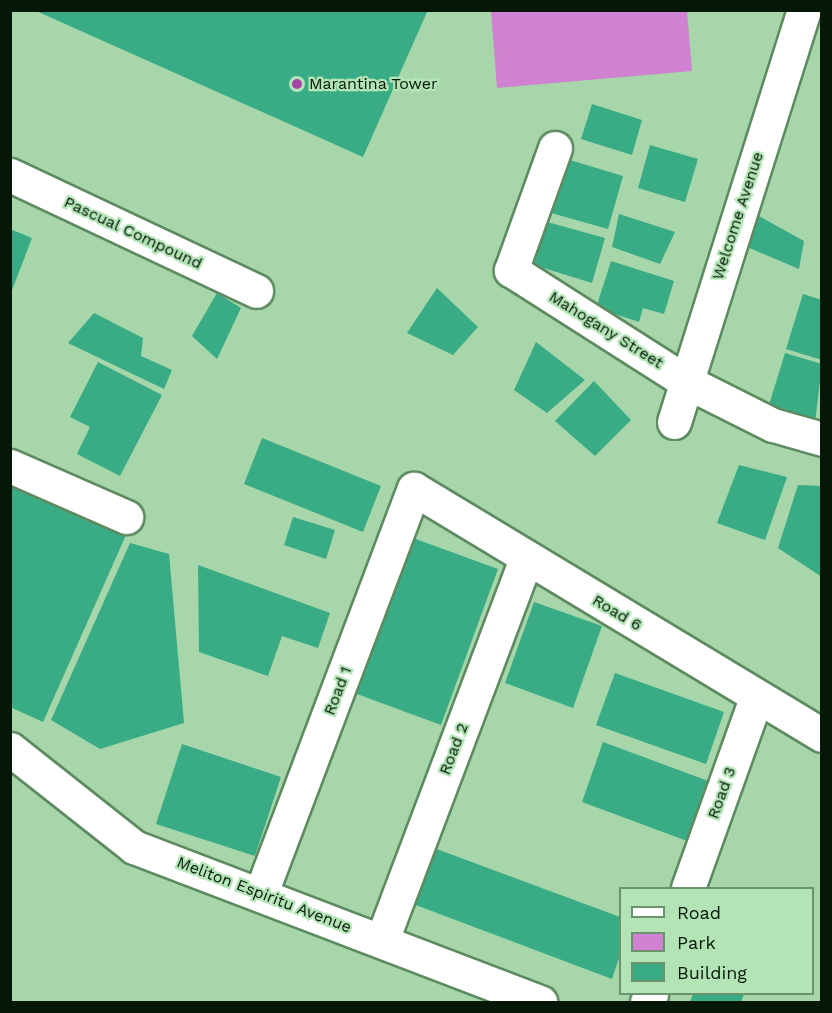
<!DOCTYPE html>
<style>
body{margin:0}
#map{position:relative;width:832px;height:1013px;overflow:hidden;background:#a6d6a9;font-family:"Work Sans",sans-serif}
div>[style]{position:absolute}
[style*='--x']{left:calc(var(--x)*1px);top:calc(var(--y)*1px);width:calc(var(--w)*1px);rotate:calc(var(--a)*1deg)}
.green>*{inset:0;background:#d081d1}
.building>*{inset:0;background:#39ac85}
.roads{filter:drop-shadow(2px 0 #5d8a60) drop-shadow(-2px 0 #5d8a60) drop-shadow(0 2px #5d8a60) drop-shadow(0 -2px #5d8a60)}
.street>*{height:33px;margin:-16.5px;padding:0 16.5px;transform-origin:16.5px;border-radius:16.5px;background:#fff}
.dots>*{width:16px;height:16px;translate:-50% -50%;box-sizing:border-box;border:3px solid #b3e4b6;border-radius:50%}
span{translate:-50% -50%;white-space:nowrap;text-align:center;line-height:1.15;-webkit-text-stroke:4.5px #b3e4b6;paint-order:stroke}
.poi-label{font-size:16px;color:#051707}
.left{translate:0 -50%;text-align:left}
.street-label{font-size:16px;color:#051707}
.frame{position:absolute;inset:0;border:12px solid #051707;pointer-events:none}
.legend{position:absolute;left:619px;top:887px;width:195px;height:108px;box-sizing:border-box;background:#b3e4b6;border:2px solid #6d9270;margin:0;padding:8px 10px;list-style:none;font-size:18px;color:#051707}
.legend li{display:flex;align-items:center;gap:12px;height:30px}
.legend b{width:30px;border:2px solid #6d9270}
</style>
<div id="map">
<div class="green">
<div style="clip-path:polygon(491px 11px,687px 11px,692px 71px,497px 88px)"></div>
</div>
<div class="building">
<div style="clip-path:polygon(34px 10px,425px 10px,427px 12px,363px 157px)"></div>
<div style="clip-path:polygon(592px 104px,642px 120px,632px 155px,581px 139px)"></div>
<div style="clip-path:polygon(650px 145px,698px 159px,685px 202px,638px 188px)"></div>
<div style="clip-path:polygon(560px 157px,623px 176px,608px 229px,544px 211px)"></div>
<div style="clip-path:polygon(619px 214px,675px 232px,660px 264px,612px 247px)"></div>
<div style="clip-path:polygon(759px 216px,804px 241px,799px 269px,740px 244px)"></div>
<div style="clip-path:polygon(540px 220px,605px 238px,592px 283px,524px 262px)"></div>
<div style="clip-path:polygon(10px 229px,32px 238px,11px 293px,10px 293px)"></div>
<div style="clip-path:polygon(611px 261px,674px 281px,664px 314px,643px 308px,639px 322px,596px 308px)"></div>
<div style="clip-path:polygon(437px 288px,478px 327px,453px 355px,407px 333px)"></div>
<div style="clip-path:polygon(217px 293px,241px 308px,217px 359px,192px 336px)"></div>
<div style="clip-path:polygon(803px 294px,822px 300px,822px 360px,786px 349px)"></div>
<div style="clip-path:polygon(94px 313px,143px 338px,141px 356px,172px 370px,164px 389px,68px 343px)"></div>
<div style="clip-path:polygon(536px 342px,585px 380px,547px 413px,514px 390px)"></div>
<div style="clip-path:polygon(785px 353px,822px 364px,815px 423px,768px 408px)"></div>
<div style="clip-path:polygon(98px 362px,162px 395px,120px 476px,77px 454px,90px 427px,70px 417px)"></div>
<div style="clip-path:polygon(594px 381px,631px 420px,595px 456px,555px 421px)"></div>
<div style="clip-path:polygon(262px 438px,381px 486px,363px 532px,244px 484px)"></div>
<div style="clip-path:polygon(739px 465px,787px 477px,765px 540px,717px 523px)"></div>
<div style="clip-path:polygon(10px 483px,126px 535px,43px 722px,10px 707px)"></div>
<div style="clip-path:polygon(798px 485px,822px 486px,822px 577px,778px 548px)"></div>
<div style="clip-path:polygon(293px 517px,335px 530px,326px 559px,284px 545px)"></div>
<div style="clip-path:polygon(413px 538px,498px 569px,441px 725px,357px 694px)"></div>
<div style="clip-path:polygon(130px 543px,169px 554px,184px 723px,100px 749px,51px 720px)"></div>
<div style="clip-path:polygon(198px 565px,330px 613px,318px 648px,282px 636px,268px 676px,199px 652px)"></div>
<div style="clip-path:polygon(534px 602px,602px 626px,573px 708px,505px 683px)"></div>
<div style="clip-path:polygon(615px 673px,724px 712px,706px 764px,596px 725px)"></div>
<div style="clip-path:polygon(603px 742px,711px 782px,690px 842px,582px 802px)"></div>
<div style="clip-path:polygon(182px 744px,281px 777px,255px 856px,156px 824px)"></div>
<div style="clip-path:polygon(434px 848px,620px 917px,620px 955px,612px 979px,413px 904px)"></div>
<div style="clip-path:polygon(693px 994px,744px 994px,741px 1002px,690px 1002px)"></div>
</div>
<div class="roads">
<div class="street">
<div style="--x:555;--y:148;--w:130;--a:109.8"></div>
<div style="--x:511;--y:270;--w:206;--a:32.5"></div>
<div style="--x:685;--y:381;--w:98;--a:26.6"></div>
<div style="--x:773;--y:425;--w:51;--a:15.9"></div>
<div style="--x:10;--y:175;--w:272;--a:25.2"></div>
<div style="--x:674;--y:422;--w:432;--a:-72.5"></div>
<div style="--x:10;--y:466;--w:127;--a:23.7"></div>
<div style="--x:10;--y:749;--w:158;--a:38.3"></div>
<div style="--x:134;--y:847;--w:435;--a:20.9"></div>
<div style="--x:688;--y:888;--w:202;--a:-70.3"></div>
<div style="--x:261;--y:893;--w:432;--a:-69.3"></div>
<div style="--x:414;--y:489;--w:476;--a:31.1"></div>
<div style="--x:382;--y:940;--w:408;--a:-69.3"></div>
<div style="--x:647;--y:1002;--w:9;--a:-63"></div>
</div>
</div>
<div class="dots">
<div style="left:297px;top:84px;background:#a543a9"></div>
</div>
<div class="poi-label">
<span class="left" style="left:309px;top:84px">Marantina Tower</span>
</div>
<div class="street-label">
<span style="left:738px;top:216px;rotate:-72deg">Welcome Avenue</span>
<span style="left:133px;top:233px;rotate:25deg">Pascual Compound</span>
<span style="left:606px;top:330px;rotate:32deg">Mahogany Street</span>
<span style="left:617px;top:613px;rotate:31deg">Road 6</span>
<span style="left:338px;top:691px;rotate:-69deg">Road 1</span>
<span style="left:454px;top:749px;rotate:-69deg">Road 2</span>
<span style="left:722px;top:793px;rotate:-70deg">Road 3</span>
<span style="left:264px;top:895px;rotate:21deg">Meliton Espiritu Avenue</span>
</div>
<div class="frame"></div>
<ul class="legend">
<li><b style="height:8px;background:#fff"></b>Road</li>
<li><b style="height:16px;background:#d081d1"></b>Park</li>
<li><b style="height:16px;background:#39ac85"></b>Building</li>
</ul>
</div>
